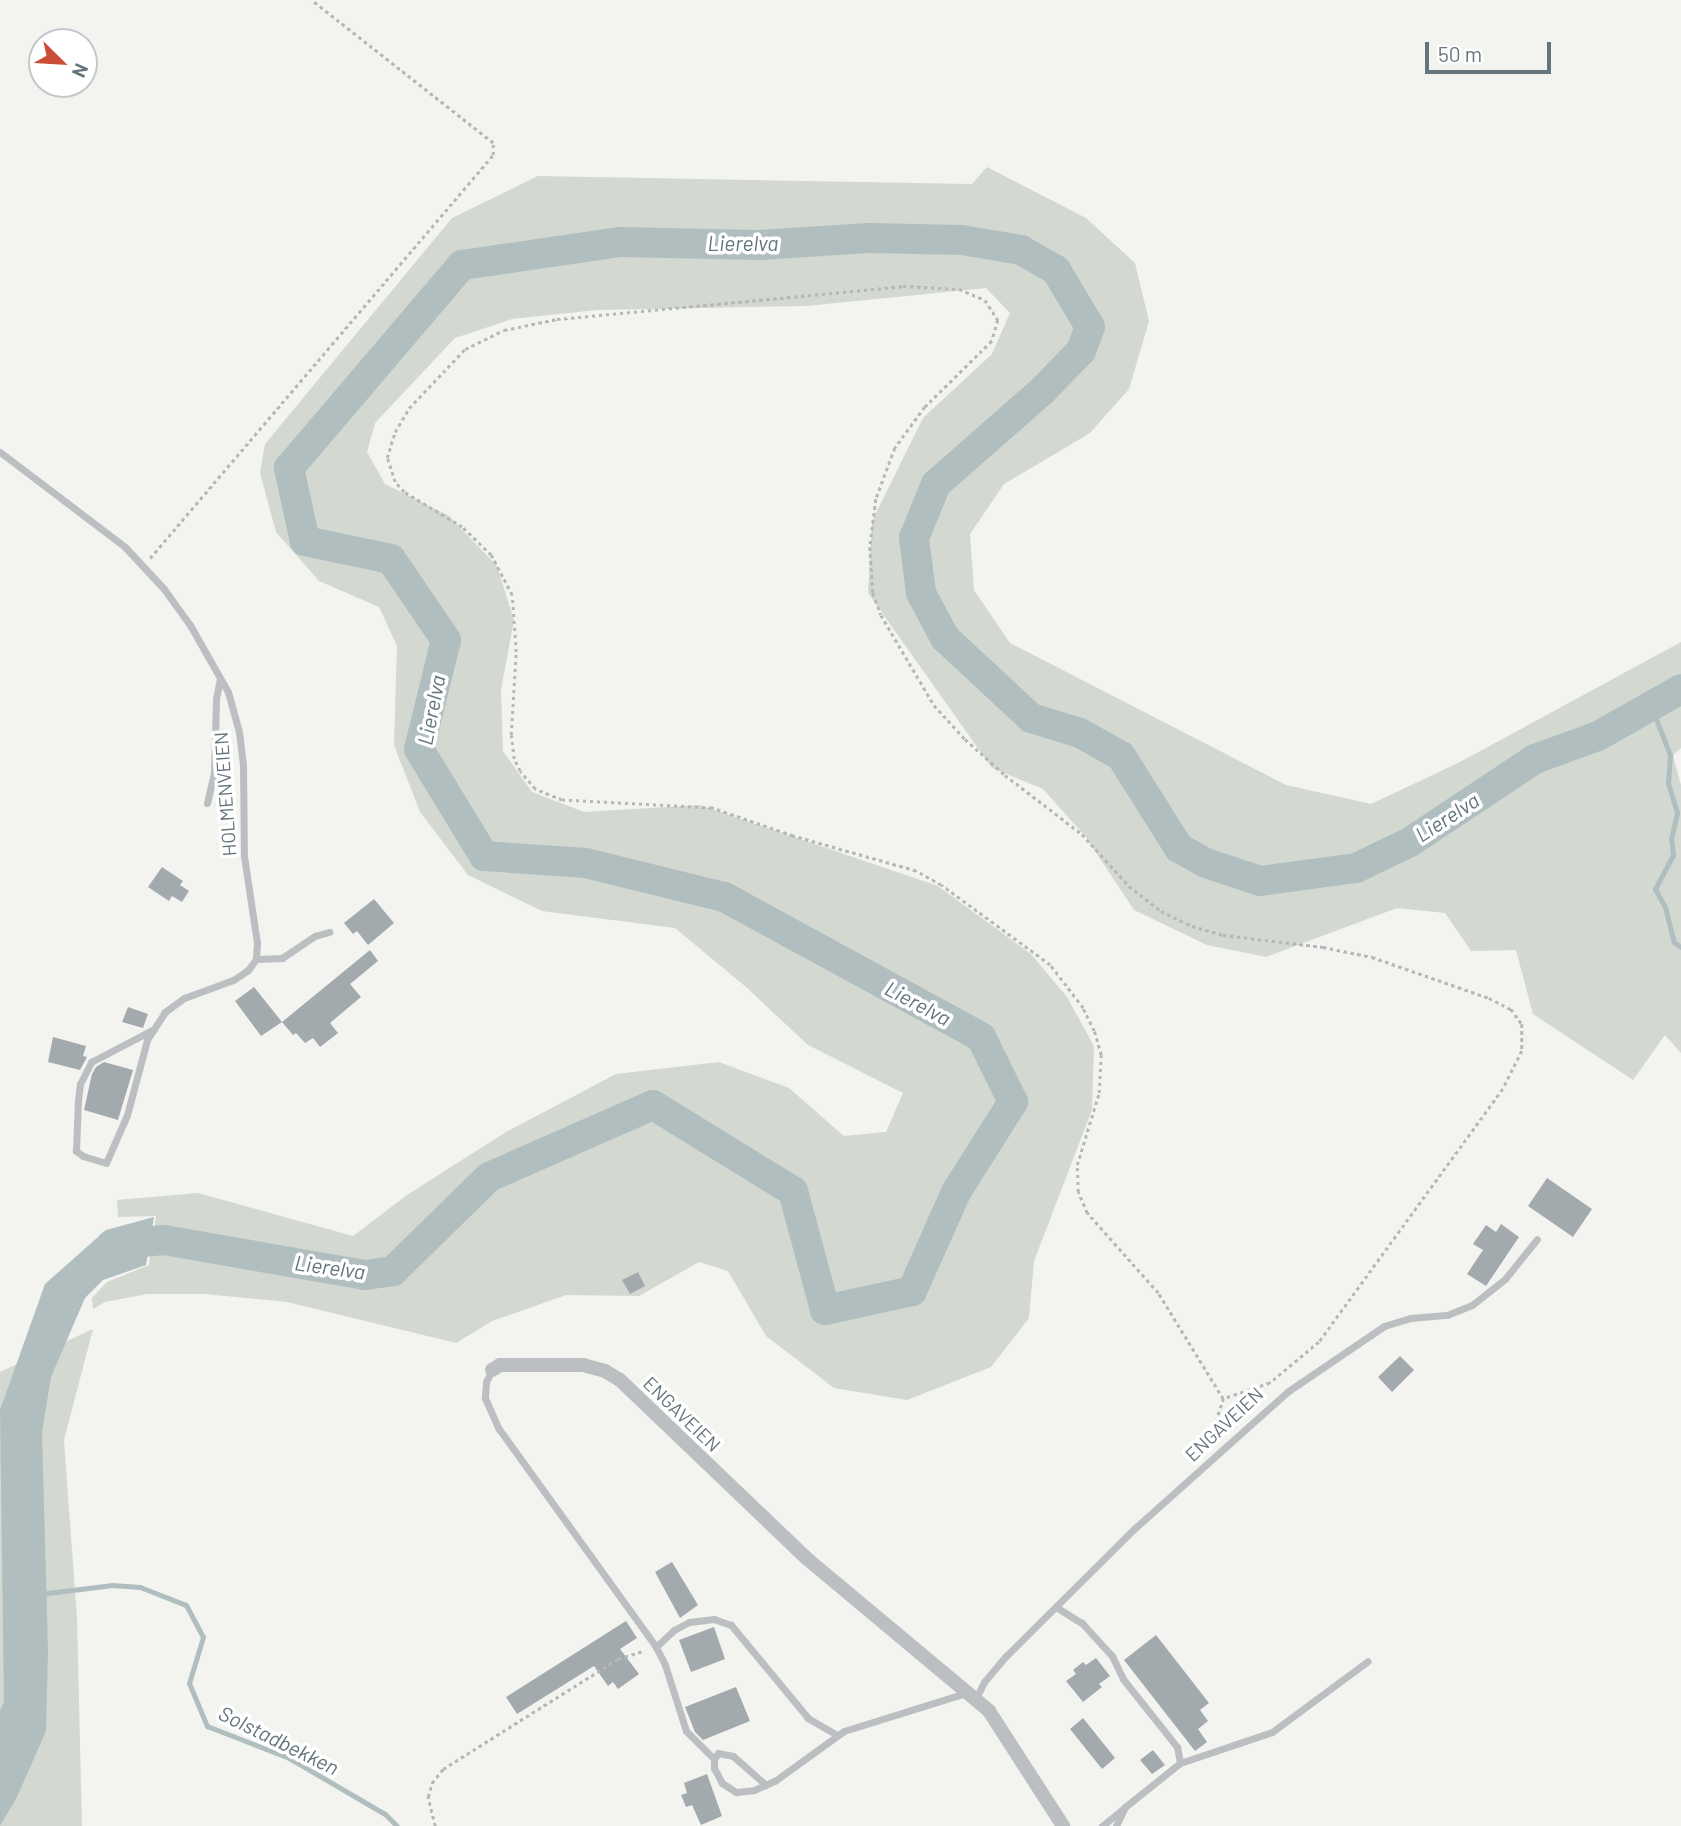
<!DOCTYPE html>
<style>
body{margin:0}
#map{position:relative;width:1681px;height:1826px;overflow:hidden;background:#f3f3f0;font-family:Barlow,sans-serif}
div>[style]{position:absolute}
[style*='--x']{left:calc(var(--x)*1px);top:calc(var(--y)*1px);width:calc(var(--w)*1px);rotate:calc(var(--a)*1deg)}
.green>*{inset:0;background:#d3d8d0}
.water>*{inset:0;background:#b1bec0}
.stream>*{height:5px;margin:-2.5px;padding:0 2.5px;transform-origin:2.5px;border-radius:2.5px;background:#b1bec0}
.river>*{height:30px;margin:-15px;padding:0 15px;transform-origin:15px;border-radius:15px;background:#b1bec0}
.building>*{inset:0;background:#a3aaae}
.path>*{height:2.5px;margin-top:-1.25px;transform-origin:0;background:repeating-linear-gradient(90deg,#b5b8ba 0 3.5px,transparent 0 7px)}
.lane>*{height:7px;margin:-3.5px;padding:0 3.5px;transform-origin:3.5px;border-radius:3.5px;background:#bbbfc1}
.street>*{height:14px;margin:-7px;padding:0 7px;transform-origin:7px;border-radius:7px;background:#bbbfc1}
span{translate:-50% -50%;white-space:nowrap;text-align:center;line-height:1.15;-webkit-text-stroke:7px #fff;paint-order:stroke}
.street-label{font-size:19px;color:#66757d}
.water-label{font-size:21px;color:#62767b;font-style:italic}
.north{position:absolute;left:28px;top:28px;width:70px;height:70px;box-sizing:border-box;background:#fff;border:2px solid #c2c8cb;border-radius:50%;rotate:114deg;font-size:19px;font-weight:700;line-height:28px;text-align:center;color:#66757d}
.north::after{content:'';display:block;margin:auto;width:24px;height:32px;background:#cc4d37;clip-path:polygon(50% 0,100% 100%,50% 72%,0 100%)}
.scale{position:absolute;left:1425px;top:42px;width:126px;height:32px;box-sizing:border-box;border:4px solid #66757d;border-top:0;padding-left:9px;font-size:21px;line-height:24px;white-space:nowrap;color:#66757d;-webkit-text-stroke:5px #fff;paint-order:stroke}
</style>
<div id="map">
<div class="green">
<div style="clip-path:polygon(987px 167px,1086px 218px,1135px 263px,1149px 321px,1129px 389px,1090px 433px,1004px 484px,970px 534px,974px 590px,1010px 643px,1286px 785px,1371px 804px,1460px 762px,1681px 642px,1681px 748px,1673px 755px,1681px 785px,1681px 1053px,1665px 1035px,1633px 1080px,1533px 1014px,1516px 950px,1471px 951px,1445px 913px,1397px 908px,1266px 957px,1207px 945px,1134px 910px,1085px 836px,1043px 789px,992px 768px,868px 593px,872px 521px,923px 418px,992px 354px,1010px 313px,986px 288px,806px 306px,597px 310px,512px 319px,455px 338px,375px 423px,367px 452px,385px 484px,449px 516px,497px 566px,514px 620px,501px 690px,503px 751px,532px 792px,584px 812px,700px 805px,938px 886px,1031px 954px,1067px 997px,1094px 1046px,1092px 1110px,1034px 1261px,1029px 1318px,991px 1367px,907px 1400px,834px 1388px,766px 1336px,728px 1271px,699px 1262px,639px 1296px,566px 1295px,492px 1321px,456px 1343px,287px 1302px,205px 1294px,147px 1294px,105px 1302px,93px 1309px,92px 1298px,107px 1282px,149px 1265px,156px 1216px,118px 1217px,117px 1200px,198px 1193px,353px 1236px,407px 1195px,506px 1132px,616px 1074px,719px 1062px,789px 1088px,844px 1136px,886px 1132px,903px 1093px,808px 1045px,746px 987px,675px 928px,542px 911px,468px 875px,420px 812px,394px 745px,397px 646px,379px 607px,319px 581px,276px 532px,260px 473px,265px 444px,452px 218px,538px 176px,972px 184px)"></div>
<div style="clip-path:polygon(93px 1329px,64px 1440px,77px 1619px,82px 1826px,0 1826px,0 1372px)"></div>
</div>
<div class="water">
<div style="clip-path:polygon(154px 1217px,146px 1265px,103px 1280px,85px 1298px,51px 1377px,42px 1432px,48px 1651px,46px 1731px,17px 1797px,0 1826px,0 1710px,4px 1702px,0 1410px,45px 1284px,106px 1230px)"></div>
</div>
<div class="stream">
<div style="--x:1651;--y:706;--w:53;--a:68.8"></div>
<div style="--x:1670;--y:755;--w:28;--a:94"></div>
<div style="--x:1668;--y:783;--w:31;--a:73"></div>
<div style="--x:1677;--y:813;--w:26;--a:103"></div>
<div style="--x:1671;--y:838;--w:17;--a:83"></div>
<div style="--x:1673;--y:855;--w:38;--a:118"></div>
<div style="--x:1655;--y:889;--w:21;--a:61"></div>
<div style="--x:1665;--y:907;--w:36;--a:76"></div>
<div style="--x:1674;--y:942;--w:9;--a:36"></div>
<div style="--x:40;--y:1594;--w:73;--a:-7.1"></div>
<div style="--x:112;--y:1585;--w:28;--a:4"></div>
<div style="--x:140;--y:1587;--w:49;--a:21.4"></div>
<div style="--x:186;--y:1605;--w:36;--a:62"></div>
<div style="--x:203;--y:1637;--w:48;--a:106.9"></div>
<div style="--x:189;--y:1683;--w:47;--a:67.3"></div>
<div style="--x:207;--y:1726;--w:88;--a:21.3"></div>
<div style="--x:289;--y:1758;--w:111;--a:30.3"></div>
<div style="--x:385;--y:1814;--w:17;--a:45"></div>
</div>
<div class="river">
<div style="--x:111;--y:1245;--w:53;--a:-5.4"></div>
<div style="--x:164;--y:1240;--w:204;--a:9.9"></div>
<div style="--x:365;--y:1275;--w:28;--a:-8"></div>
<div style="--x:393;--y:1271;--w:134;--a:-44.4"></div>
<div style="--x:489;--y:1177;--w:179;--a:-23.7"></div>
<div style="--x:653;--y:1105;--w:164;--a:31.6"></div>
<div style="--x:793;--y:1191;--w:123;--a:74.9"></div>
<div style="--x:825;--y:1310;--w:89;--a:-12.3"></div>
<div style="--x:912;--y:1291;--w:108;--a:-66"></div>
<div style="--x:956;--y:1192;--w:107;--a:-57.7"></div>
<div style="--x:1013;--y:1102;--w:72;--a:-116.2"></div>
<div style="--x:981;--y:1037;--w:293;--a:-151.4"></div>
<div style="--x:724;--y:897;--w:142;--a:-166.2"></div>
<div style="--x:586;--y:863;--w:102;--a:-176.1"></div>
<div style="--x:484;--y:856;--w:125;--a:-121.3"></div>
<div style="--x:419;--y:749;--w:112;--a:-76.1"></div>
<div style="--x:446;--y:640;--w:98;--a:-124.2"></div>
<div style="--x:391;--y:559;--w:88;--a:-168.2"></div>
<div style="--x:305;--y:541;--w:75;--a:-102.4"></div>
<div style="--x:289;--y:468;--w:267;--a:-49.6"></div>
<div style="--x:462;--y:265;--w:160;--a:-8.3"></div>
<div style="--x:620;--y:242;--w:140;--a:1.2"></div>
<div style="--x:760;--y:245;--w:109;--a:-3.7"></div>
<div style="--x:869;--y:238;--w:93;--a:1.2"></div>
<div style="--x:962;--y:240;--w:60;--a:9.6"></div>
<div style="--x:1021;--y:250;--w:40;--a:29.7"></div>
<div style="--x:1056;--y:270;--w:66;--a:59.2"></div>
<div style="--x:1090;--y:327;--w:26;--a:111"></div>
<div style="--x:1081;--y:351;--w:54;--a:134.3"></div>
<div style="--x:1043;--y:390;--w:142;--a:138.7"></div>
<div style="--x:936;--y:484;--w:58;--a:112.2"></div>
<div style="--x:914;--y:538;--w:55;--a:82.7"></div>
<div style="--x:921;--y:593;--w:51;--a:61.9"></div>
<div style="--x:945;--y:638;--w:117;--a:42.9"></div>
<div style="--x:1031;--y:718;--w:51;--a:17"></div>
<div style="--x:1080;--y:733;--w:47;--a:29.3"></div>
<div style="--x:1121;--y:756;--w:109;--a:57.8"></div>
<div style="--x:1179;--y:848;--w:31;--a:29"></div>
<div style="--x:1206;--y:863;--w:57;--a:18.4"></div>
<div style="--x:1260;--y:881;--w:97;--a:-7.7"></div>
<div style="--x:1356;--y:868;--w:60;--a:-25.7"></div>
<div style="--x:1410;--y:842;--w:150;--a:-33.6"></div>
<div style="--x:1535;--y:759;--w:67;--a:-20.1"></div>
<div style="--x:1598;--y:736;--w:95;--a:-29.5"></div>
</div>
<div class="building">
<div style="clip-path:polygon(162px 867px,183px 881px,180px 885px,189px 891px,182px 902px,172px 896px,169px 901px,148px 887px)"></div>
<div style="clip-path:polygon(374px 899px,394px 923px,368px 945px,357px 931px,353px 934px,344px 923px)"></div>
<div style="clip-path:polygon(370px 950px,378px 961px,350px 984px,361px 997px,330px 1023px,338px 1033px,320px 1047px,313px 1038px,305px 1043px,296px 1033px,293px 1035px,282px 1022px)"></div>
<div style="clip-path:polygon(254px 987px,282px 1022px,261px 1036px,235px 1001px)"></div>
<div style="clip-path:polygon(128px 1007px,148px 1014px,143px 1028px,122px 1022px)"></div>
<div style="clip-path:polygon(53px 1037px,86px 1046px,83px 1056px,87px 1057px,80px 1070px,48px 1062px)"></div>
<div style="clip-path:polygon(104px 1062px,133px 1070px,118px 1120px,84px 1110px,92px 1074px,96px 1067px)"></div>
<div style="clip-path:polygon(1547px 1178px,1592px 1209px,1573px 1237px,1528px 1206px)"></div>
<div style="clip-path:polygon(1501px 1224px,1519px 1237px,1486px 1286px,1467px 1274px,1483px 1250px,1473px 1244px,1486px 1225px,1496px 1232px)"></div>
<div style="clip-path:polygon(638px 1272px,645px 1286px,630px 1294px,622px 1280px)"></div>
<div style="clip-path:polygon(1400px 1356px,1414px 1370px,1392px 1392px,1378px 1377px)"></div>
<div style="clip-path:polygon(672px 1562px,698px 1605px,680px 1618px,655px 1572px)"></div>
<div style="clip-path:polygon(626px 1621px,637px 1638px,620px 1649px,639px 1674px,618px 1689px,613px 1682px,608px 1686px,594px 1666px,517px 1714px,506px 1697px)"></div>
<div style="clip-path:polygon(714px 1627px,725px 1659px,691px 1672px,679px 1640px)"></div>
<div style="clip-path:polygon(1156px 1635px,1209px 1703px,1200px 1710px,1208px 1721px,1198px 1729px,1207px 1742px,1195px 1751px,1124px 1660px)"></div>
<div style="clip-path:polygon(1096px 1658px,1110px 1676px,1099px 1684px,1102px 1687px,1083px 1702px,1066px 1681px,1076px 1674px,1073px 1670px,1083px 1662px,1086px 1665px)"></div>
<div style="clip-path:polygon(736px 1687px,750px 1721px,703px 1740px,695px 1732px,685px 1707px)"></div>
<div style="clip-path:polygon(1083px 1718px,1115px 1758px,1102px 1769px,1070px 1729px)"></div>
<div style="clip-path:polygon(1153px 1750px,1165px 1765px,1152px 1774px,1140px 1760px)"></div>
<div style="clip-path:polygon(707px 1774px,722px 1816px,701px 1825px,692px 1805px,686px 1807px,681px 1795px,687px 1793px,684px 1783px)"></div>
</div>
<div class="path">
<div style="--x:150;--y:558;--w:529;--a:-49.6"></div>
<div style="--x:493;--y:155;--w:12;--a:-90"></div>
<div style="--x:493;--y:143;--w:231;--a:-141.8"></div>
<div style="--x:1207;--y:1448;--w:52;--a:-71.9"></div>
<div style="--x:1223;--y:1399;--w:124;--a:-121.5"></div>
<div style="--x:1158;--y:1293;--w:107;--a:-131.6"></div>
<div style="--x:1087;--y:1213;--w:23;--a:-113"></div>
<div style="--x:1078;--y:1192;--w:27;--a:-92"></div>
<div style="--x:1077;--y:1165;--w:75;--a:-73"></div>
<div style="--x:1099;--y:1093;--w:38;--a:-87"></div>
<div style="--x:1101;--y:1055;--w:25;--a:-106"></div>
<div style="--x:1094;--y:1031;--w:25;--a:-116"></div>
<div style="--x:1083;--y:1008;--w:54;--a:-127.5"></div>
<div style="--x:1050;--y:965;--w:135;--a:-143.7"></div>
<div style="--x:941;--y:885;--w:29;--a:-151"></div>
<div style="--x:916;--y:871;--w:128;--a:-164.1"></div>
<div style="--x:793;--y:836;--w:86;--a:-160.9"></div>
<div style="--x:712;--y:808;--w:150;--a:-176.9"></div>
<div style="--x:562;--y:800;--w:29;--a:-158"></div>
<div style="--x:535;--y:789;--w:23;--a:-130"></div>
<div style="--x:520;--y:771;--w:13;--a:-117"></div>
<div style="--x:514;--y:759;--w:24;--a:-97"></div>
<div style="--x:511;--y:735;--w:83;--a:-86.6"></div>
<div style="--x:516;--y:652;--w:57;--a:-94"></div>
<div style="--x:512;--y:595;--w:45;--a:-117.7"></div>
<div style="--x:491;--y:555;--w:40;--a:-136"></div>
<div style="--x:462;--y:527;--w:68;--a:-148.9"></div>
<div style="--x:404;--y:492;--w:13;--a:-132"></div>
<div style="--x:395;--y:482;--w:25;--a:-108"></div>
<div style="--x:387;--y:458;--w:27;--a:-73"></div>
<div style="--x:395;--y:432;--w:28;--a:-60"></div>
<div style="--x:409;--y:408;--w:81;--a:-46.5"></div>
<div style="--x:465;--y:349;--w:43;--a:-26"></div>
<div style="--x:504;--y:330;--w:54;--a:-11.7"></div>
<div style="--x:557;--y:319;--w:348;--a:-5.4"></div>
<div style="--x:903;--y:286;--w:56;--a:3.1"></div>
<div style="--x:959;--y:289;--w:28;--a:23"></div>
<div style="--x:985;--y:300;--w:24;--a:57"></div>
<div style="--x:998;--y:320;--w:22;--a:106"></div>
<div style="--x:992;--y:341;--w:94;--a:135.4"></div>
<div style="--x:925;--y:407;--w:51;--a:126.2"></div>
<div style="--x:895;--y:448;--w:54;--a:110.4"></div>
<div style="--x:876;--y:499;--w:48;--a:97.1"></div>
<div style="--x:870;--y:547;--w:46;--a:86.3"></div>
<div style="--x:873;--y:593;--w:23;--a:70"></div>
<div style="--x:881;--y:615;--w:104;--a:59.5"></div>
<div style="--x:934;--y:705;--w:46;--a:47.6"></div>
<div style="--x:965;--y:739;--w:54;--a:42"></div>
<div style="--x:1005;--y:775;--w:97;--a:37.5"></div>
<div style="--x:1082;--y:834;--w:70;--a:47.9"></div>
<div style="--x:1129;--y:886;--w:41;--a:38"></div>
<div style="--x:1161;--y:911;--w:34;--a:26"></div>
<div style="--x:1192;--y:926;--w:32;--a:16"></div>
<div style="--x:1223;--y:935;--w:101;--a:6.8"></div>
<div style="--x:1323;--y:947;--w:50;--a:11.5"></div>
<div style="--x:1372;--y:957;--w:124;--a:19.3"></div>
<div style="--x:1489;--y:998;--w:25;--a:27"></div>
<div style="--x:1511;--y:1009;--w:19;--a:54"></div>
<div style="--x:1522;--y:1024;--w:27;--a:90"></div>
<div style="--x:1522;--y:1051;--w:42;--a:116.6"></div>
<div style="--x:1503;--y:1089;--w:313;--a:126"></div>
<div style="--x:1319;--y:1342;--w:64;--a:140.1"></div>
<div style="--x:1270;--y:1383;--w:50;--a:161.2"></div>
<div style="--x:435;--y:1826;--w:30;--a:-104"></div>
<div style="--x:428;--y:1797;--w:15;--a:-74"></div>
<div style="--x:432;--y:1783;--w:18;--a:-52"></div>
<div style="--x:443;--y:1769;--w:207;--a:-32.2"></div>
<div style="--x:618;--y:1659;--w:25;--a:-18"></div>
</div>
<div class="lane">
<div style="--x:0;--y:452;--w:157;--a:37.2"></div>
<div style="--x:125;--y:547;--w:57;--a:47.1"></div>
<div style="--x:164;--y:589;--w:44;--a:54.2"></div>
<div style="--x:190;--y:625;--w:77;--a:60.4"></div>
<div style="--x:228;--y:692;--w:41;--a:74.6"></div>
<div style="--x:239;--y:732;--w:33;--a:83"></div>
<div style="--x:243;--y:765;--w:91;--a:89.4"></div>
<div style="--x:244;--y:856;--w:88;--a:81.5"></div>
<div style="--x:257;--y:943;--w:16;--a:94"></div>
<div style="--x:256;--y:959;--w:14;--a:126"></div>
<div style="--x:248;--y:970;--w:18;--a:146"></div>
<div style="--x:233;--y:980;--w:52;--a:159.8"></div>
<div style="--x:184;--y:998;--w:24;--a:144"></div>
<div style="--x:165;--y:1012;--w:33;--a:123"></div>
<div style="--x:147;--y:1040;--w:78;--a:104.9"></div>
<div style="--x:127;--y:1115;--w:52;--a:113.6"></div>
<div style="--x:106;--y:1163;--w:24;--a:-163"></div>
<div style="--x:83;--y:1156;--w:9;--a:-144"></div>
<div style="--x:76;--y:1151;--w:51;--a:-87.8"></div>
<div style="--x:78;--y:1100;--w:16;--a:-83"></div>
<div style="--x:80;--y:1084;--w:25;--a:-63"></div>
<div style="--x:91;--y:1062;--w:71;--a:-27.6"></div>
<div style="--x:207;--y:803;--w:32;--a:-77"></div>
<div style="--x:214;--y:772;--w:73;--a:-88.4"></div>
<div style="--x:216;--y:699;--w:21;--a:-79"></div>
<div style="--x:256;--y:959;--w:26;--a:-2"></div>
<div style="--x:282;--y:958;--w:40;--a:-34"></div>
<div style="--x:315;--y:936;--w:15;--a:-16"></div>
<div style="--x:492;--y:1370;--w:13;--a:117"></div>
<div style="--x:486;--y:1382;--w:16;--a:94"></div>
<div style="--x:485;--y:1398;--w:34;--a:66"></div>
<div style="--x:499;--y:1429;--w:269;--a:54.2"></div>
<div style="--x:1056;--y:1607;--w:31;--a:32"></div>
<div style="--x:1082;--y:1623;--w:45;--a:47.7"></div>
<div style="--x:1112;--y:1656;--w:25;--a:64"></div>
<div style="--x:1123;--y:1679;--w:87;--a:51.5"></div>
<div style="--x:1177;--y:1747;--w:16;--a:79"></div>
<div style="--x:976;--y:1698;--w:18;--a:-63"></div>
<div style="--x:984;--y:1682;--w:33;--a:-50"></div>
<div style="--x:1005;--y:1657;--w:182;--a:-44.8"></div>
<div style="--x:1134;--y:1529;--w:205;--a:-41.8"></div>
<div style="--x:1287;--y:1392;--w:117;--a:-34.2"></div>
<div style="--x:1384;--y:1326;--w:28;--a:-17"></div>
<div style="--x:1411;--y:1318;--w:36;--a:-5"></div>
<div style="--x:1447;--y:1315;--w:27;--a:-22"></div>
<div style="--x:1472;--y:1305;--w:42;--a:-38.2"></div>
<div style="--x:1505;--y:1279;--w:51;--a:-51.3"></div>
<div style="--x:837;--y:1735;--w:34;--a:-150"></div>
<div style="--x:808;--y:1718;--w:121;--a:-129.6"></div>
<div style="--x:731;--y:1625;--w:18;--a:-161"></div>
<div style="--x:714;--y:1619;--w:25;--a:173"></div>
<div style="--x:689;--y:1622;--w:17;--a:152"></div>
<div style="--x:674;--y:1630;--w:25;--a:137"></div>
<div style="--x:656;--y:1647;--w:20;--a:63"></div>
<div style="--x:665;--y:1665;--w:69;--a:72.3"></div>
<div style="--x:686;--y:1731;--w:40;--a:45"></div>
<div style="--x:714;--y:1759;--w:9;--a:90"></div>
<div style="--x:714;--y:1768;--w:17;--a:62"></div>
<div style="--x:722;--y:1783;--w:17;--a:33"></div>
<div style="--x:736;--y:1792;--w:18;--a:-6"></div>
<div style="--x:754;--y:1790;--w:24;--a:-24"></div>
<div style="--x:776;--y:1780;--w:84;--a:-35.8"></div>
<div style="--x:844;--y:1731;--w:128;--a:-17.3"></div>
<div style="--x:714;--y:1759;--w:7;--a:-56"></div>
<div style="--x:718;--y:1753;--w:15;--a:11"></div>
<div style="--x:733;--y:1756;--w:44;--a:41.3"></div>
<div style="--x:1102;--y:1826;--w:27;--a:-39"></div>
<div style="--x:1116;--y:1826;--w:21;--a:-65"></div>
<div style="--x:1125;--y:1807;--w:70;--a:-38.7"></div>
<div style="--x:1180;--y:1763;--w:97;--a:-18.6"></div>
<div style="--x:1272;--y:1732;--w:119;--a:-36.5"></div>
</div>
<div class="street">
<div style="--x:492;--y:1370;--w:9;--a:-32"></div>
<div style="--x:500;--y:1365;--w:83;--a:0"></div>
<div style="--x:583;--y:1365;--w:23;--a:15"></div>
<div style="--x:605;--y:1371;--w:17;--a:31"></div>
<div style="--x:620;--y:1380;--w:256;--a:43.7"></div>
<div style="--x:805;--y:1557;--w:240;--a:39.9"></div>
<div style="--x:989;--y:1711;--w:137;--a:57.2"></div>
</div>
<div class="street-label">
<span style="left:225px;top:794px;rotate:-94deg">HOLMENVEIEN</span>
<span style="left:682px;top:1414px;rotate:44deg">ENGAVEIEN</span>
<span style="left:1224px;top:1424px;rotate:-43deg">ENGAVEIEN</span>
</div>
<div class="water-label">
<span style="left:743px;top:243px">Lierelva</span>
<span style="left:431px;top:710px;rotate:-79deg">Lierelva</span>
<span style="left:1447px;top:817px;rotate:-33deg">Lierelva</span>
<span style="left:918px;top:1003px;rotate:28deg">Lierelva</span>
<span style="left:330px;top:1267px;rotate:8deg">Lierelva</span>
<span style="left:279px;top:1740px;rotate:26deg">Solstadbekken</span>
</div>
<div class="north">N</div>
<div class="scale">50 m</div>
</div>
